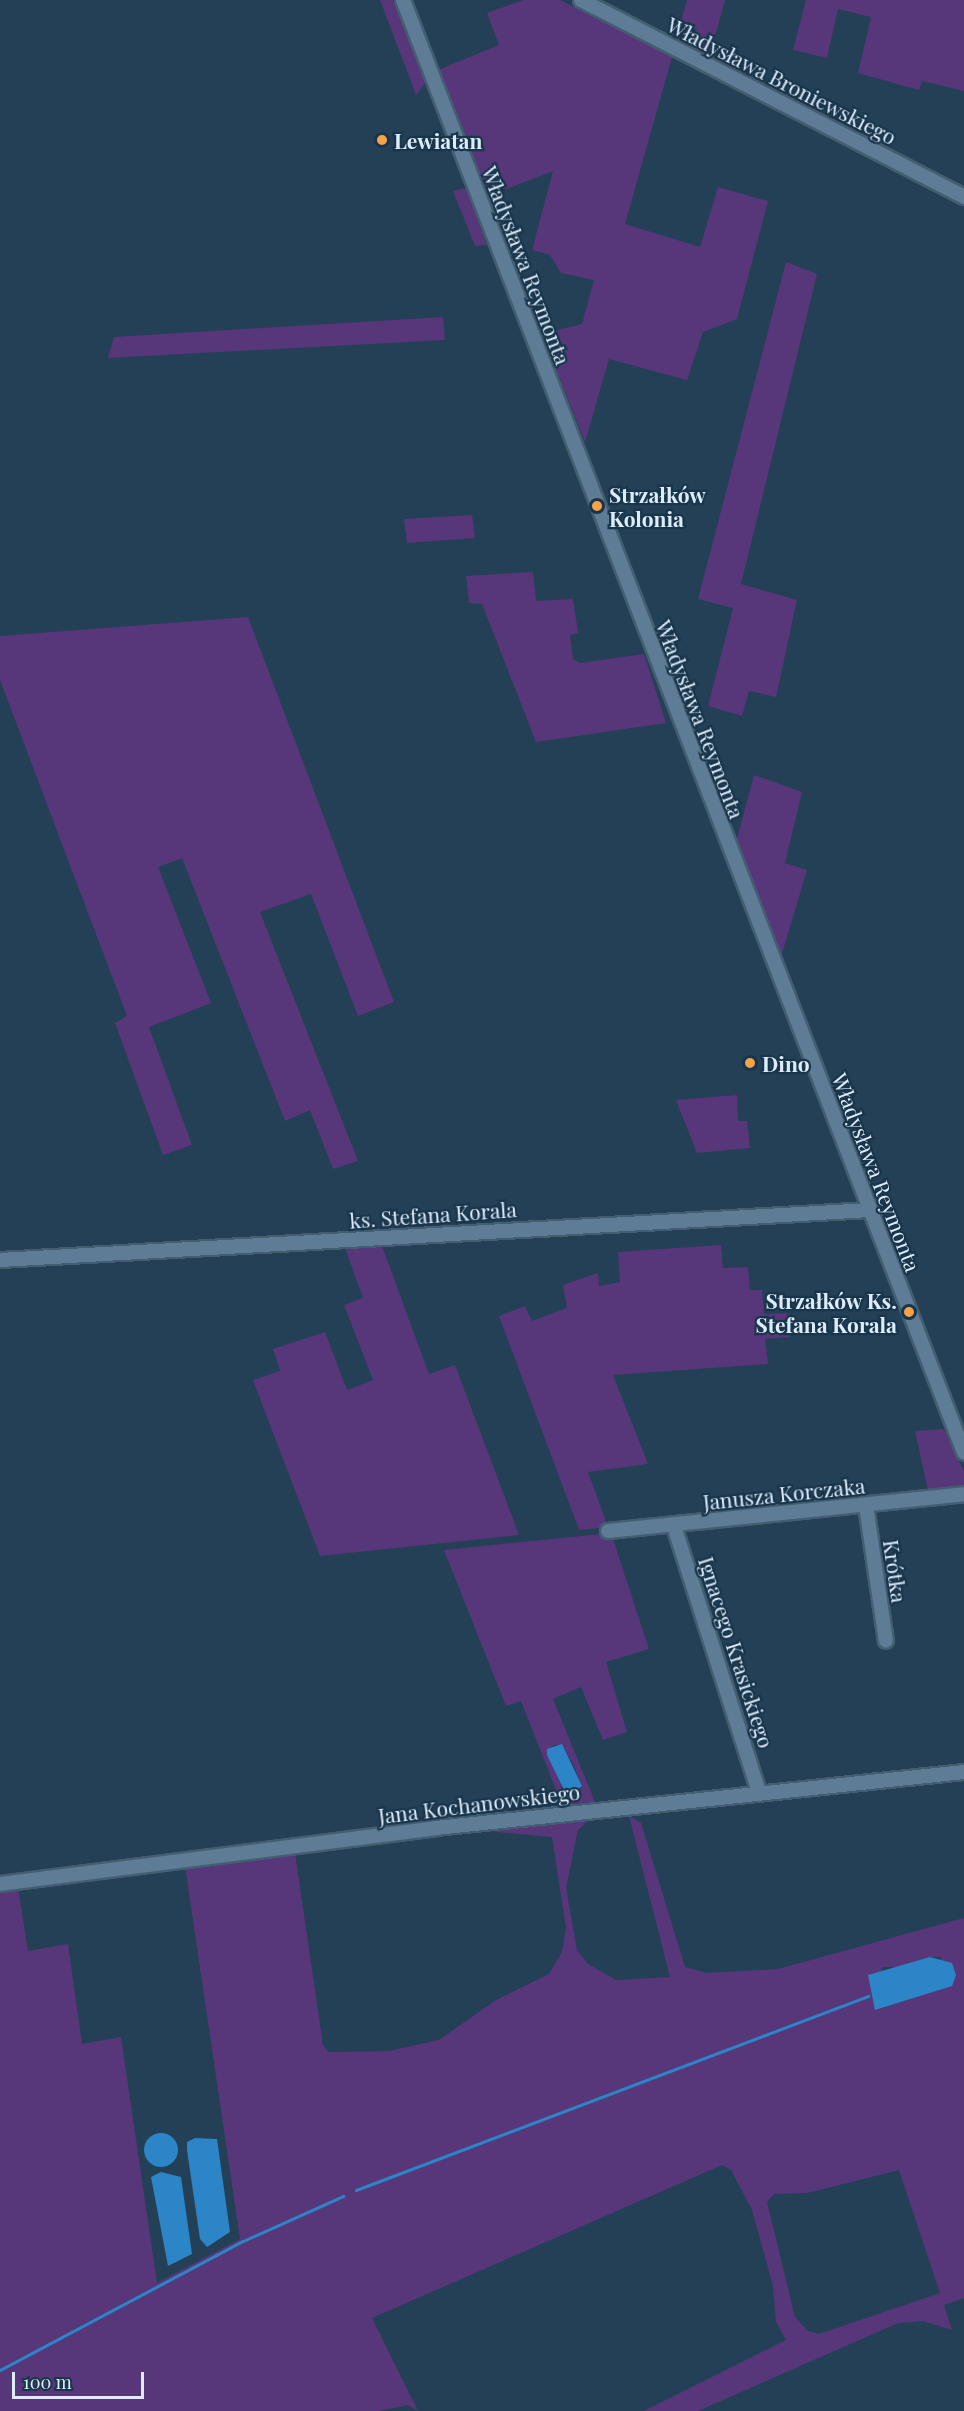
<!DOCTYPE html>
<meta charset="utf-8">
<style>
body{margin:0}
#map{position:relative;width:964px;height:2411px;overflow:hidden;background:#234057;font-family:"Playfair Display",serif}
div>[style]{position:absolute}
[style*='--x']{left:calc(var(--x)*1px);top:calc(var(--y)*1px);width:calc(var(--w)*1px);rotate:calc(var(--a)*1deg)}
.green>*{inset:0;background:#58367a}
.water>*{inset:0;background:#2b85c7}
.round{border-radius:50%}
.stream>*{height:3px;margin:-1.5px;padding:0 1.5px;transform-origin:1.5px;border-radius:1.5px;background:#2b85c7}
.roads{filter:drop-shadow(2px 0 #445e71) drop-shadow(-2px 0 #445e71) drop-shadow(0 2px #445e71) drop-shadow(0 -2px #445e71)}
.minor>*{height:14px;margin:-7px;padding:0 7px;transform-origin:7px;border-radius:7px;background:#5e7c96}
.dots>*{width:16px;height:16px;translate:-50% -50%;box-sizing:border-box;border:3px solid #19354b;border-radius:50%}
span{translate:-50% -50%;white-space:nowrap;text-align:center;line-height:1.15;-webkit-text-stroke:4.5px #19354b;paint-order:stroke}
.street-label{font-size:21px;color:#ddedfc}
.poi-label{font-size:21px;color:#ddedfc;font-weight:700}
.left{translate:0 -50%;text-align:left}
.right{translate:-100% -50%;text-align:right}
.scale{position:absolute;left:12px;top:2372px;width:132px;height:27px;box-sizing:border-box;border:3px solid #ddedfc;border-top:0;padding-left:8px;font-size:18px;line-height:21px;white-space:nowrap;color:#ddedfc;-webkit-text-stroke:4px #19354b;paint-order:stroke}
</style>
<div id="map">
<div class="green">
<div style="clip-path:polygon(380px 0,393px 0,426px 82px,416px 95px)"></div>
<div style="clip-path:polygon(523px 0,560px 0,672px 57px,625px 224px,700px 247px,718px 187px,768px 201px,737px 319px,703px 332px,687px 380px,609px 359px,585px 442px,542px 334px,582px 324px,594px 280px,561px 273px,550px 255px,532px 250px,553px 171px,489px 196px,438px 70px,499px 45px,487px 13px)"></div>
<div style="clip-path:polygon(687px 0,725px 0,710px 55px,676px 38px)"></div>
<div style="clip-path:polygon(806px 0,964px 0,964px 91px,922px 81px,919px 90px,858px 73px,871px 17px,838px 9px,827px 58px,793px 50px)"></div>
<div style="clip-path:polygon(466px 188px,487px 245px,475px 246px,453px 191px)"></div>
<div style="clip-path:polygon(786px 262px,817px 274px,741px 584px,797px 600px,776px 697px,749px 691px,742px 716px,708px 706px,733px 608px,698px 599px)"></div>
<div style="clip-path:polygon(443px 317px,445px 340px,108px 358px,114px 337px)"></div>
<div style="clip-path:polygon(472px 515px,475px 538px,407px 543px,404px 519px)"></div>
<div style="clip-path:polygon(533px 572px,536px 601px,573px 599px,578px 633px,570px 635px,573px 659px,580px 663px,644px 654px,666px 723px,536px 742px,482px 604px,469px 603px,466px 576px)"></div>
<div style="clip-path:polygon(248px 617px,394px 1002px,358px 1016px,311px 894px,260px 912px,358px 1161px,333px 1169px,310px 1110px,285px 1121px,182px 858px,158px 867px,211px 1003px,149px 1027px,192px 1145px,163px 1155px,115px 1023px,127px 1016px,0 680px,0 636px)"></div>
<div style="clip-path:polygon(754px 775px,802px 792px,785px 863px,807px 870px,781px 957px,737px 839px)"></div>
<div style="clip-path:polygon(737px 1095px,738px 1121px,747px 1121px,750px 1148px,697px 1153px,676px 1100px)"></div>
<div style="clip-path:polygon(721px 1245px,723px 1268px,748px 1267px,750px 1290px,762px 1290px,764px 1314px,787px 1313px,790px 1337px,765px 1339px,768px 1364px,613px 1375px,648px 1464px,588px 1472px,608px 1527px,579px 1530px,499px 1316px,525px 1306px,532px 1321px,567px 1308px,563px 1285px,598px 1273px,599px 1286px,620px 1282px,618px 1252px)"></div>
<div style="clip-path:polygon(382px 1246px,429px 1374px,455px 1365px,519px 1535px,320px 1556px,253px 1380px,280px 1371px,273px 1349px,325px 1332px,347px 1390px,373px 1380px,344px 1305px,363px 1298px,345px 1248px)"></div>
<div style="clip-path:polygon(944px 1429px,964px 1472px,964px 1491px,929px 1495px,915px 1431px)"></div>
<div style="clip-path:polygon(evenodd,611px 1533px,649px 1649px,606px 1662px,627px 1732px,603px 1740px,581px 1687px,553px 1699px,595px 1802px,562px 1805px,521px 1701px,506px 1706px,444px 1550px,611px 1533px,553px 1745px,562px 1745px,573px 1764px,582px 1786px,578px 1795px,563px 1795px,553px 1745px)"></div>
<div style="clip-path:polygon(evenodd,629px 1816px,641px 1823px,685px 1967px,706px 1973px,778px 1969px,964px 1918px,964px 2298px,944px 2305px,952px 2330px,923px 2321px,898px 2323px,698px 2411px,644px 2411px,786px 2340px,776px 2322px,773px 2286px,752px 2210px,731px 2170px,722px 2165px,372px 2318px,418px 2411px,408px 2405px,379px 2411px,0 2411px,0 1891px,18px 1888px,28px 1951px,68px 1944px,82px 2044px,121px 2037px,157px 2283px,240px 2239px,185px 1866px,295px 1853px,323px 2045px,328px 2052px,389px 2051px,439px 2040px,496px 2000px,549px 1974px,562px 1952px,566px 1928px,552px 1837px,476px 1830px,589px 1820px,578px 1830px,566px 1888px,577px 1950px,588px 1964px,616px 1980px,670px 1977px,629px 1816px,930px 1957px,942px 1957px,910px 1999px,875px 2010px,882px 1967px,906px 1967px,930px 1957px,629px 1816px,899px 2170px,940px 2293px,819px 2334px,808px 2331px,795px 2317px,767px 2202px,774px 2194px,807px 2193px,899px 2170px)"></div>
</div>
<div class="water">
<div style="clip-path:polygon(562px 1744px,582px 1786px,568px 1798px,547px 1755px,547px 1749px)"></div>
<div style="clip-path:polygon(930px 1957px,952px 1963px,956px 1975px,952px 1986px,875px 2010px,868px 1975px)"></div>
<div class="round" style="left:144px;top:2133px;width:34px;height:34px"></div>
<div style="clip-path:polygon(195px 2138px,217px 2139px,230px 2232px,207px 2247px,200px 2239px,187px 2150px,187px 2142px)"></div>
<div style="clip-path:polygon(161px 2172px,181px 2177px,192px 2254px,168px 2266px,151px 2177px)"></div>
</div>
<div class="stream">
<div style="--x:356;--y:2190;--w:548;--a:-20.75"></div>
<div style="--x:0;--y:2370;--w:275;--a:-28"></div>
<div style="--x:243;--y:2241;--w:110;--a:-24.2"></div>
</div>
<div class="roads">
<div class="minor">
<div style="--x:403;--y:0;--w:1557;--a:68.88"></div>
<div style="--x:581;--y:0;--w:431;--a:27.2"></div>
<div style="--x:0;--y:1260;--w:870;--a:-3.29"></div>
<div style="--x:866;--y:1506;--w:136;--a:81.6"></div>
<div style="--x:674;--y:1526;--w:279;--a:72.3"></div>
<div style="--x:608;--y:1531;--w:358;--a:-5.9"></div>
<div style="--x:0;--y:1884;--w:440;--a:-7.3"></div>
<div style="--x:436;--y:1828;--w:531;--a:-6.05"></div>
</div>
</div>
<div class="dots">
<div style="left:382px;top:140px;background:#f6a247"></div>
<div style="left:597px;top:506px;background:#f6a247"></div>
<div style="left:750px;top:1063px;background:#f6a247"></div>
<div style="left:909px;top:1312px;background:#f6a247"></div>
</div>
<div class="street-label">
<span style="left:782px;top:80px;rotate:27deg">Władysława Broniewskiego</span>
<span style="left:527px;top:265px;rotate:69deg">Władysława Reymonta</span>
<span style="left:701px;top:719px;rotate:69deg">Władysława Reymonta</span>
<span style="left:877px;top:1172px;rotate:69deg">Władysława Reymonta</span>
<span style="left:433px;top:1214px;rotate:-4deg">ks. Stefana Korala</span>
<span style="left:784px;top:1493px;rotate:-6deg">Janusza Korczaka</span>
<span style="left:896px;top:1571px;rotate:82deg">Krótka</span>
<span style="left:737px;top:1652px;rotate:72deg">Ignacego Krasickiego</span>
<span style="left:479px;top:1803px;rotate:-7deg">Jana Kochanowskiego</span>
</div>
<div class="poi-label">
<span class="left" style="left:394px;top:140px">Lewiatan</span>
<span class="left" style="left:609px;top:506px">Strzałków<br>Kolonia</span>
<span class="left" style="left:762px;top:1063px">Dino</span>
<span class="right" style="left:897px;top:1312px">Strzałków Ks.<br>Stefana Korala</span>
</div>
<div class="scale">100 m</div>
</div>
